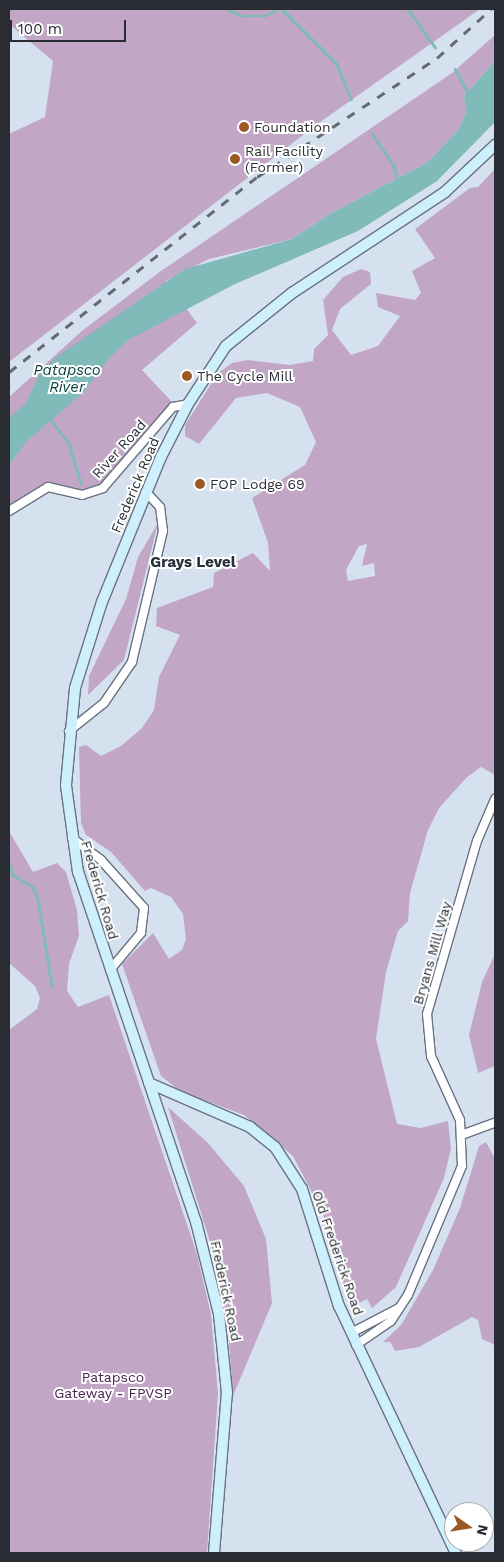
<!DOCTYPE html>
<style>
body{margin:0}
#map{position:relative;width:504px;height:1562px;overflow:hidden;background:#d6e1f0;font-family:"Work Sans",sans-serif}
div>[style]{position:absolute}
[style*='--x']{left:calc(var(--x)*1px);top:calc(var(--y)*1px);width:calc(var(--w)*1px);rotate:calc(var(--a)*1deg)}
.green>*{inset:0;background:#c2a6c6}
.water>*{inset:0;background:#80bab9}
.stream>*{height:2.5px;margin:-1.25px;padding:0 1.25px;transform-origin:1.25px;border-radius:1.25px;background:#80bab9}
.roads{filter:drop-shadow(1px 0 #687280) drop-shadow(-1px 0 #687280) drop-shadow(0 1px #687280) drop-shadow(0 -1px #687280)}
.street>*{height:8px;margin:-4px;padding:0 4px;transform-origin:4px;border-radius:4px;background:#fff}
.secondary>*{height:10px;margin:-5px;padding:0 5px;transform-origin:5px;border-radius:5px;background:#ceeffc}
.rail>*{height:2.5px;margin-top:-1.25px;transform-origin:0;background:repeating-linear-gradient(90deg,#646a74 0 9px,transparent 0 18px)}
.dots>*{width:14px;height:14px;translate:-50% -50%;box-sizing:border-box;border:2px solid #fff;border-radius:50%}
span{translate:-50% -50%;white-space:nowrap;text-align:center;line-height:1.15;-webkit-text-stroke:4px #fff;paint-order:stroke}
.poi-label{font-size:14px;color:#292d33}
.left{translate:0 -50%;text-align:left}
.street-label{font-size:14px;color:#292d33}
.park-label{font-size:14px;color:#4a2350}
.water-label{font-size:15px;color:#094141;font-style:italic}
.neighbourhood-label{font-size:15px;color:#272f3b;font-weight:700}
.frame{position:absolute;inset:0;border:10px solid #292d33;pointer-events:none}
.north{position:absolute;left:444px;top:1502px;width:50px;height:50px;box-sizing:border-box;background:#fff;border:1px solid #a9abad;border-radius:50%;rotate:103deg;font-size:14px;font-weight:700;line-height:20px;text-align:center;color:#292d33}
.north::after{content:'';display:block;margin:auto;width:18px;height:22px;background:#9b5a25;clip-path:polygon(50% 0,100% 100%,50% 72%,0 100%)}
.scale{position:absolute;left:10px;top:20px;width:116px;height:22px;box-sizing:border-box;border:2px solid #292d33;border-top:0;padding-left:6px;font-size:15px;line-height:18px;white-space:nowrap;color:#292d33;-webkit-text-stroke:4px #fff;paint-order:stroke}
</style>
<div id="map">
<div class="green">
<div style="clip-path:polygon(9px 9px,480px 9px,316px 125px,9px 362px,9px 134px,45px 117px,53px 61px,9px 24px)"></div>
<div style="clip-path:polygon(495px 35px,495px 61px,464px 96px,466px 113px,459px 129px,427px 163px,333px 212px,292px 239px,209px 259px,166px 281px,197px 323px,142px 370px,173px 403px,101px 484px,82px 490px,47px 483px,9px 506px,9px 397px,83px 330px,161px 271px,452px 73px)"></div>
<div style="clip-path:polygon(evenodd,495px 169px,495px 775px,481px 767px,467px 777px,439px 808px,428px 830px,410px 893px,408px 921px,398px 931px,386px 972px,376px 1039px,397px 1124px,421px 1128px,448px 1121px,451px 1148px,444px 1178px,396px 1287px,372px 1308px,367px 1299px,350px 1308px,323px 1214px,293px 1156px,244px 1115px,180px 1091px,161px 1076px,122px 964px,153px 933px,169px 959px,182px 950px,186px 939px,183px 914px,171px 897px,151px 888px,145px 891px,111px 852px,86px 835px,81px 823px,79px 747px,86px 745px,101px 756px,121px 746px,142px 728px,154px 710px,159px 677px,180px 635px,156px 626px,157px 608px,213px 587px,214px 573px,253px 553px,270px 571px,268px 543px,252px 498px,305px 465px,316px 442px,300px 407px,267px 393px,236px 398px,199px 444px,185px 436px,185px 425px,218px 373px,232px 363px,248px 360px,289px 365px,313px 361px,314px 349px,328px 335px,323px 300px,343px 277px,361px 269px,370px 272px,371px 284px,340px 309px,332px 330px,351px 355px,378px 346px,400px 316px,378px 307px,376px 293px,415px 300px,421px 293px,412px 271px,435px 258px,415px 229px,470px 188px,478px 187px,495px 169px,367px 544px,362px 566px,374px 563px,375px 576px,348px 581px,346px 570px,359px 546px,367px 544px)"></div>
<div style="clip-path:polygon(158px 523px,124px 660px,88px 695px,89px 676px,126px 599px,138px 557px)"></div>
<div style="clip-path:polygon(9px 831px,33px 872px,57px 863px,66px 872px,77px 910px,79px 936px,69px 964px,67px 991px,78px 1007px,109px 995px,197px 1254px,211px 1315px,218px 1394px,207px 1553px,9px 1553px,9px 1030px,37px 1009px,40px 998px,35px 986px,9px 963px)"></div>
<div style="clip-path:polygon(495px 954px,495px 1066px,478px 1073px,469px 1035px,482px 982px)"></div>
<div style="clip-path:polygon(168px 1107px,208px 1143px,244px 1186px,266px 1239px,272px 1303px,233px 1396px,228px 1328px,216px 1261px)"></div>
<div style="clip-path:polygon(486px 1142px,495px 1159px,495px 1345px,482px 1339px,478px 1320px,472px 1317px,419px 1347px,395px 1351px,390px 1342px,383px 1342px,401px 1325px,433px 1270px,460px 1208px,479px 1146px)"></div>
</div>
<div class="water">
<div style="clip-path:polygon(495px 61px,495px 122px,437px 181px,358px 231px,233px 285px,130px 339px,110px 357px,83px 393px,26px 442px,9px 465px,9px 418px,26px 403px,39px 375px,55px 358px,185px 269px,292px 239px,333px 212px,427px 163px,459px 129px,466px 113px,464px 96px)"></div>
</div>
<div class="stream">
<div style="--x:153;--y:9;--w:27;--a:0"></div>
<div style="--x:191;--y:9;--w:10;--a:0"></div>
<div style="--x:227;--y:9;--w:17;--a:25"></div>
<div style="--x:242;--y:16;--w:22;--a:0"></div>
<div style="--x:264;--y:16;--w:16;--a:-27"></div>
<div style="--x:282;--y:9;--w:78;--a:45"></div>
<div style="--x:337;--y:64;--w:38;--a:68"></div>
<div style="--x:408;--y:9;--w:47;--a:54.6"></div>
<div style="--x:455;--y:69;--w:29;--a:61"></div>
<div style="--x:372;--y:133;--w:40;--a:56"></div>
<div style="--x:394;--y:166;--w:16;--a:75"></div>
<div style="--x:51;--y:420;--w:29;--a:52"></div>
<div style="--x:69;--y:443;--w:42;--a:73.3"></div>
<div style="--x:9;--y:862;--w:14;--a:73"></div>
<div style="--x:13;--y:875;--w:23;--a:31"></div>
<div style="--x:33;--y:887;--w:12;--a:66"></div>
<div style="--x:38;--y:898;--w:89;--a:81"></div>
</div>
<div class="roads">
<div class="street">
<div style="--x:9;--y:511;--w:46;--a:-31.6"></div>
<div style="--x:48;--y:487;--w:35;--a:13"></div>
<div style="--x:82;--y:495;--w:22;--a:-18"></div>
<div style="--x:103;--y:488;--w:107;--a:-49.2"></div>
<div style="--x:173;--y:407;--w:15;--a:-11"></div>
<div style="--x:69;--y:731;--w:45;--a:-38.7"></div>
<div style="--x:104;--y:703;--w:50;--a:-55.7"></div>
<div style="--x:132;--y:662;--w:135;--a:-76.7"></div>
<div style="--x:163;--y:531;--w:24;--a:-97"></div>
<div style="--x:160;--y:507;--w:21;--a:-133"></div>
<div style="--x:72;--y:838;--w:36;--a:37"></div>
<div style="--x:101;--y:860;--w:64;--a:48.1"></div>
<div style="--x:144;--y:908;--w:25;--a:97"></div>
<div style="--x:141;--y:933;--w:48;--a:130"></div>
<div style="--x:464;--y:1134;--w:33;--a:-20"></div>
<div style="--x:351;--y:1333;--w:54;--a:-27.5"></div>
<div style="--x:356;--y:1345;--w:42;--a:-34.4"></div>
<div style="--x:391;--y:1321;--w:31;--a:-57"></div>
<div style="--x:408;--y:1295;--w:140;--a:-67.3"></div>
<div style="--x:462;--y:1166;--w:46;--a:-92.5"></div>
<div style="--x:460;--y:1120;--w:70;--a:-114.4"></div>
<div style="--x:431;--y:1056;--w:42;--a:-95.4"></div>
<div style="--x:427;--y:1014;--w:180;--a:-73.9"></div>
<div style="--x:477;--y:841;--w:46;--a:-66.8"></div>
</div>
<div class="secondary">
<div style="--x:149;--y:1083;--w:110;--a:23.5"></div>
<div style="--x:250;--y:1127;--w:32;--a:39"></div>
<div style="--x:275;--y:1147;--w:50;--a:57.3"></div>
<div style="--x:302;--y:1189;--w:123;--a:72.5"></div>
<div style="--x:339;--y:1306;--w:273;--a:64.7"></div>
<div style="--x:214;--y:1553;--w:161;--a:-85.4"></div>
<div style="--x:227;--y:1393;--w:79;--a:-95.8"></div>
<div style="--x:219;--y:1314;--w:95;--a:-104"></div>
<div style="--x:196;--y:1222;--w:369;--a:-108.6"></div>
<div style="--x:78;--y:872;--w:88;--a:-97.9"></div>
<div style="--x:66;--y:785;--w:97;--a:-84.7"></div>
<div style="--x:75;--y:688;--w:90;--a:-72.6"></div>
<div style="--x:102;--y:602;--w:157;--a:-67.9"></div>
<div style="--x:161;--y:457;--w:59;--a:-63"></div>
<div style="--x:188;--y:404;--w:69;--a:-56.8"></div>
<div style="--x:226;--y:346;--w:85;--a:-38.8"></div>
<div style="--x:292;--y:293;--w:183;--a:-33.4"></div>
<div style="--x:445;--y:192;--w:69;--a:-43.2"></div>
</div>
</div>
<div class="rail">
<div style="--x:9;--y:372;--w:315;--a:-38.2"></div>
<div style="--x:257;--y:177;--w:216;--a:-33.5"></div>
<div style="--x:437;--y:58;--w:73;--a:-42.2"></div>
</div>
<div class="dots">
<div style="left:244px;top:127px;background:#9b5a25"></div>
<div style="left:235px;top:159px;background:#9b5a25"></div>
<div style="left:187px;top:376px;background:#9b5a25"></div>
<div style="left:200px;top:484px;background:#9b5a25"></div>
</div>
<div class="poi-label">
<span class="left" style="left:254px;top:127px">Foundation</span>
<span class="left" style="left:245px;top:159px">Rail Facility<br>(Former)</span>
<span class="left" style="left:197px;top:376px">The Cycle Mill</span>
<span class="left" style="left:210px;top:484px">FOP Lodge 69</span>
</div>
<div class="street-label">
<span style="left:119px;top:449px;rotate:-48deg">River Road</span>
<span style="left:135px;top:485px;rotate:-67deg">Frederick Road</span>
<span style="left:100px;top:890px;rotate:74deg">Frederick Road</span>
<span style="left:432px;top:953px;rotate:-74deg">Bryans Mill Way</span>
<span style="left:338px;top:1253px;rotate:71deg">Old Frederick Road</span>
<span style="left:226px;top:1291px;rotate:78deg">Frederick Road</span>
</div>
<div class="park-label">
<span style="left:113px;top:1385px">Patapsco<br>Gateway - FPVSP</span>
</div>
<div class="water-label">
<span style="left:67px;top:379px">Patapsco<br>River</span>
</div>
<div class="neighbourhood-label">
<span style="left:193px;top:563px">Grays Level</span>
</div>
<div class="frame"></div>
<div class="north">N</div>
<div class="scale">100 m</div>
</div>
